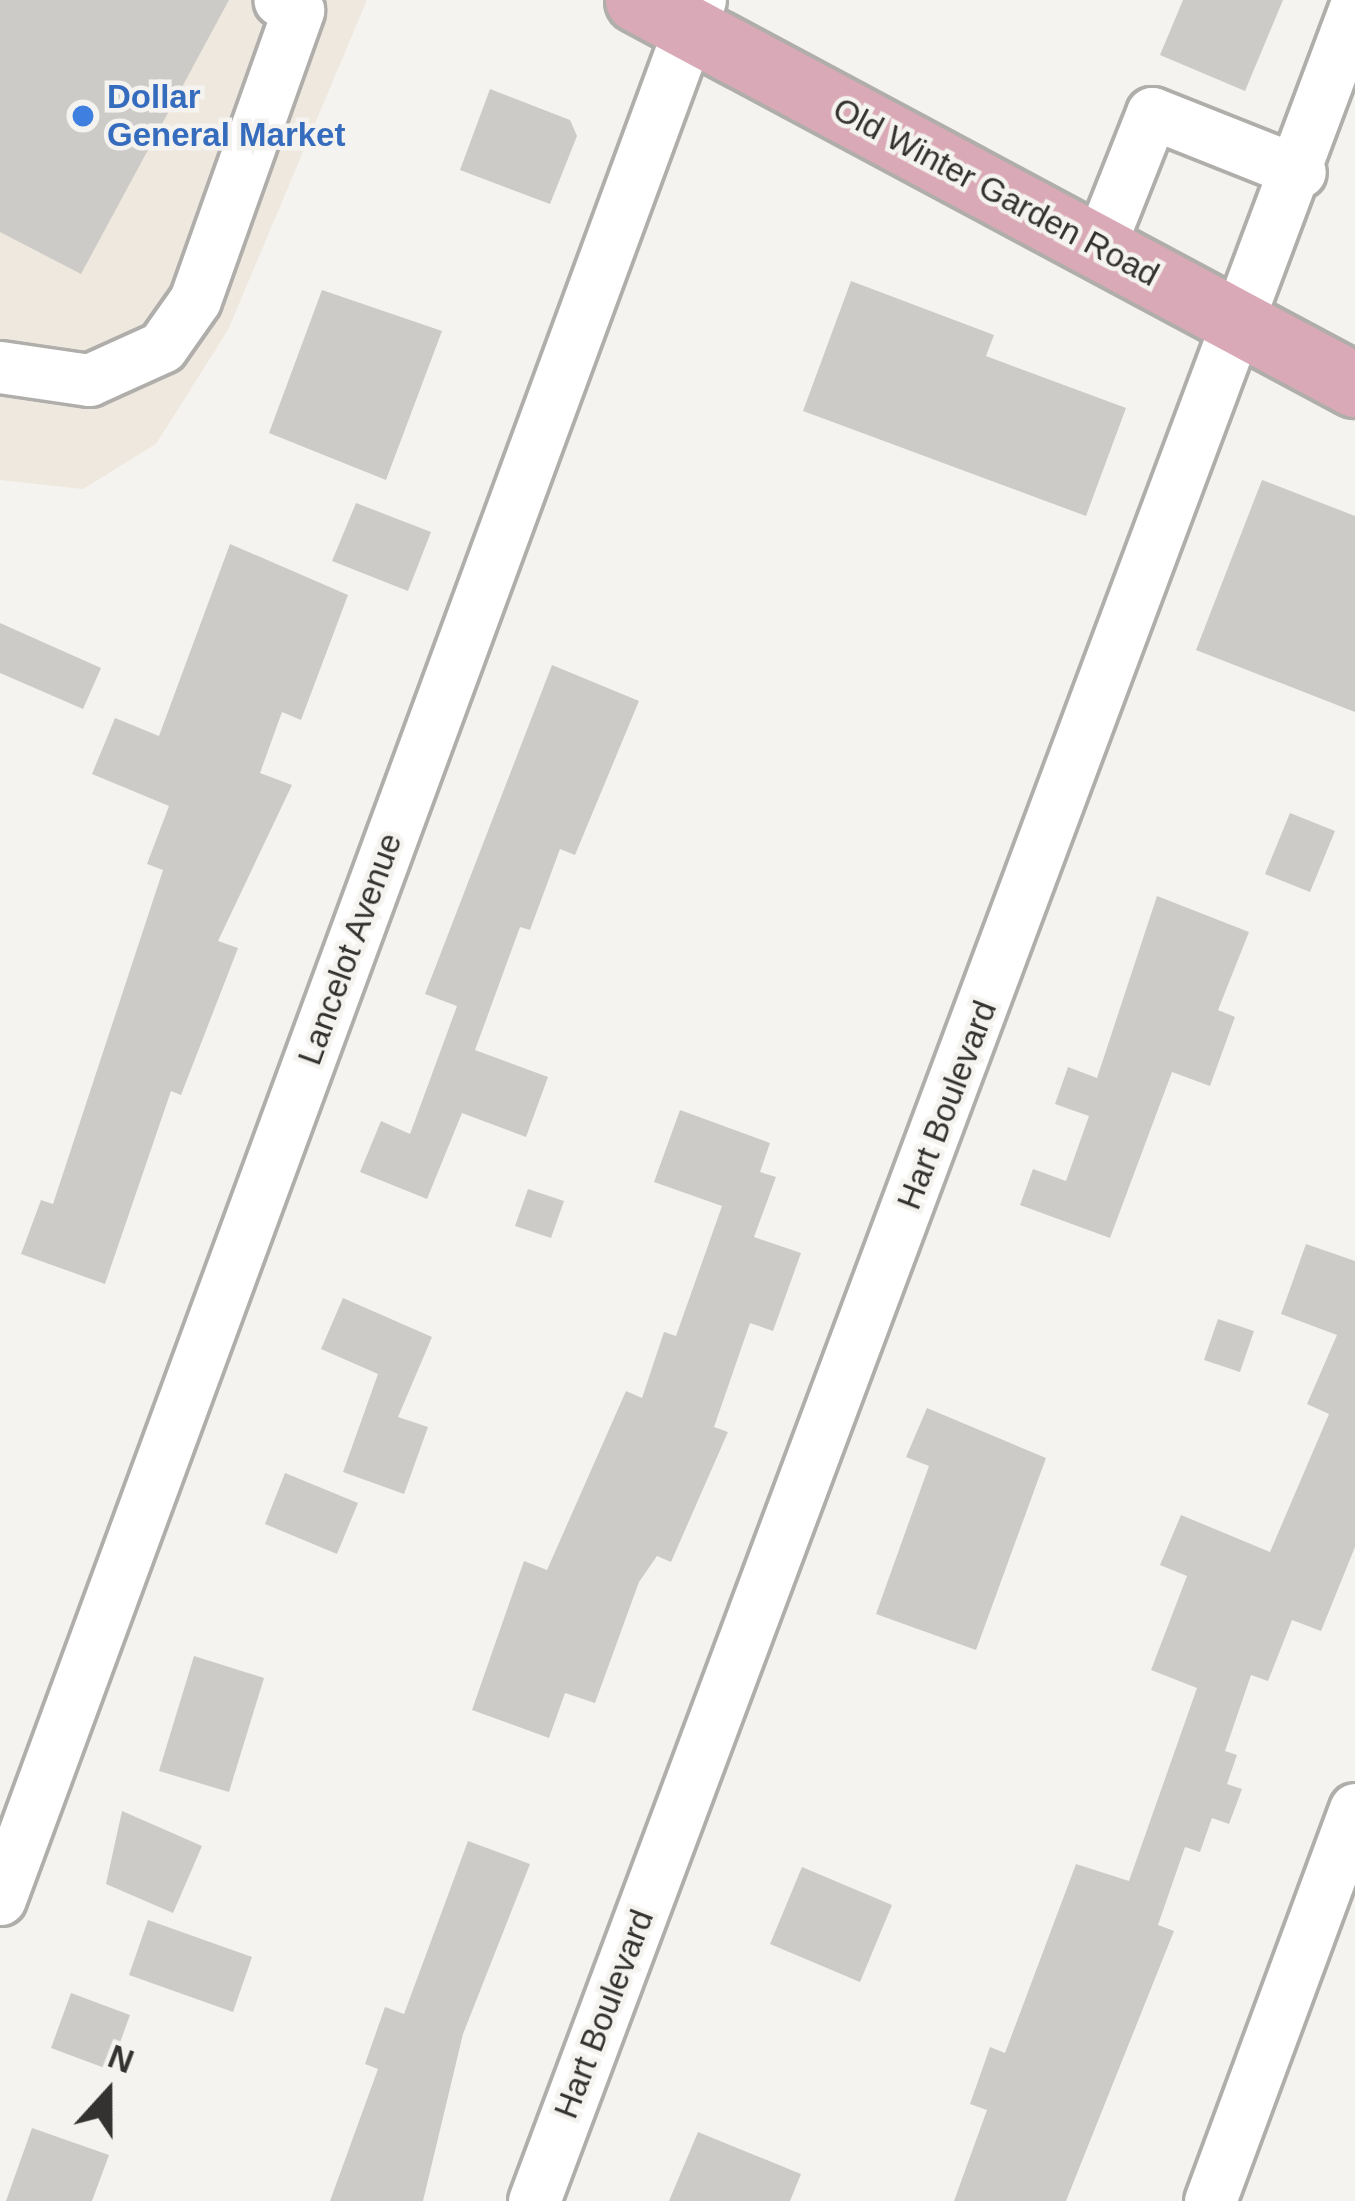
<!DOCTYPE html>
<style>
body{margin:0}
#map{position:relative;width:1355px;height:2201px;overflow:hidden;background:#f5f3ef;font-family:Helvetica,sans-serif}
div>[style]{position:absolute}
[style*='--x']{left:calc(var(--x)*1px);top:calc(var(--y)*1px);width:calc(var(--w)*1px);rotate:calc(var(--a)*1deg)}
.built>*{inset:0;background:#efe8de}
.building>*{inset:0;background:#cdcbc7}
.roads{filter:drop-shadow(3px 0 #b0aeab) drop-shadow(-3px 0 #b0aeab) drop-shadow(0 3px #b0aeab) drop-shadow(0 -3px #b0aeab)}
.minor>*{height:51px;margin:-25.5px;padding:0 25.5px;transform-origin:25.5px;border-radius:25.5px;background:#fff}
.major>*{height:63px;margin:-31.5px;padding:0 31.5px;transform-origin:31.5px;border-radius:31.5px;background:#d9a9b7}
.dots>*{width:33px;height:33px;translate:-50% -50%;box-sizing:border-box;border:6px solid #f5f3ef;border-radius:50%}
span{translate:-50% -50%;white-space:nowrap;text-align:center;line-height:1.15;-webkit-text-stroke:9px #f5f3ef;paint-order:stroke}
.shop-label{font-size:33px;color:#366cbe;font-weight:700}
.left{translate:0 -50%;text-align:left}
.street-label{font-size:33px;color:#333231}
.north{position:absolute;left:48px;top:2033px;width:120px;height:120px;-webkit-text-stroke:9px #f5f3ef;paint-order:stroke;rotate:21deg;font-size:33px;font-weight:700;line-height:48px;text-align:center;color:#333231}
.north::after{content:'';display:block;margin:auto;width:42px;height:54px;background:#333231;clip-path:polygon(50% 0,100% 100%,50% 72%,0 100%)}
</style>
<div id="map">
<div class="built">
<div style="clip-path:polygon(0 0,367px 0,228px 330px,156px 444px,83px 489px,0 480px)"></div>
</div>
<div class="building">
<div style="clip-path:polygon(0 0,229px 0,81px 274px,0 232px)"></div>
<div style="clip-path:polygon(1183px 0,1283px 0,1245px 91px,1160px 55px)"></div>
<div style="clip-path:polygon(490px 89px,570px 120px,577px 136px,550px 204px,460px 170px)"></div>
<div style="clip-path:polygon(851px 281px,994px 335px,986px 356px,1126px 408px,1086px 516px,803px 411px)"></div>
<div style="clip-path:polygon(322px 290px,442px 331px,386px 480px,269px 433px)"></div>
<div style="clip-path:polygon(1262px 480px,1355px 516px,1355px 712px,1196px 650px)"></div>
<div style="clip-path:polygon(356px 503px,431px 532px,408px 591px,332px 561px)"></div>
<div style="clip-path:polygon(230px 544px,348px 595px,301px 720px,282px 712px,260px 773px,292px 785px,218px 941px,238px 948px,181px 1095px,171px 1091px,105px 1284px,21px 1254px,41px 1200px,53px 1204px,163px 870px,147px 864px,169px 806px,92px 774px,115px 718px,159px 736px)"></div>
<div style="clip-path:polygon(0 623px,101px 668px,83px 709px,0 673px)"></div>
<div style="clip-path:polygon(552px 665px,639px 701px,575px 855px,560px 849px,530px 930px,520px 927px,475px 1050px,548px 1077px,526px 1137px,462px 1113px,427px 1199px,360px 1172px,381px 1121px,410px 1134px,457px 1006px,425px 994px)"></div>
<div style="clip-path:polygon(1290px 813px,1335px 831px,1310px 892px,1265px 874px)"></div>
<div style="clip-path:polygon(1157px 896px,1249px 932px,1218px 1010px,1235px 1017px,1210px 1086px,1172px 1072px,1110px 1238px,1020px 1205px,1033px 1169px,1066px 1181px,1089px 1116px,1055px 1104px,1068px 1067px,1097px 1078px)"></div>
<div style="clip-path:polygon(680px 1110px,770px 1143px,760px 1172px,776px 1177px,754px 1237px,801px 1253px,773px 1331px,750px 1323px,714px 1427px,728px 1432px,671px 1562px,657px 1556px,639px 1582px,595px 1703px,565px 1693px,549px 1738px,472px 1710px,524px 1561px,547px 1570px,626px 1391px,642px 1398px,664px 1332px,676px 1336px,722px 1206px,654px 1182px)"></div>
<div style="clip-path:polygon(528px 1189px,564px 1201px,551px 1238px,515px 1226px)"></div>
<div style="clip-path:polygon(1306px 1244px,1355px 1261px,1355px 1547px,1321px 1631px,1292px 1620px,1268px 1681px,1251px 1675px,1225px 1751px,1237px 1755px,1227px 1784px,1242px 1789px,1229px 1824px,1212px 1818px,1200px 1852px,1185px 1847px,1158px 1925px,1174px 1931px,1066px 2201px,954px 2201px,987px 2110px,970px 2104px,990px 2047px,1005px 2053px,1076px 1864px,1129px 1881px,1197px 1688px,1151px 1670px,1187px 1576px,1160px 1565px,1181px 1515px,1270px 1552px,1329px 1414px,1307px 1404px,1337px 1335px,1281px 1314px)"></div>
<div style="clip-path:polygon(343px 1298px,432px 1337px,398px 1417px,428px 1427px,404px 1494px,343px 1472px,378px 1374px,321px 1349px)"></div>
<div style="clip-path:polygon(1218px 1319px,1254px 1331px,1240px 1372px,1204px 1360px)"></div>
<div style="clip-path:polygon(927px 1408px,1046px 1458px,976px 1650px,876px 1614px,929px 1466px,906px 1457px)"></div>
<div style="clip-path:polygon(285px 1473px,358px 1503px,337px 1554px,265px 1524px)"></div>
<div style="clip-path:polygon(194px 1656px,264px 1678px,229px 1792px,159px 1771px)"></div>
<div style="clip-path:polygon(122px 1811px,202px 1846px,173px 1913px,106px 1884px)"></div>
<div style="clip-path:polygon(468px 1841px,530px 1864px,463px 2034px,423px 2201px,330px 2201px,378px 2069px,365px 2064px,385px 2007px,404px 2014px)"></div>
<div style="clip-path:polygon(802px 1867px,892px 1905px,860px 1982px,770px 1944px)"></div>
<div style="clip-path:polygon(148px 1920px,252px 1957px,233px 2012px,129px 1975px)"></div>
<div style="clip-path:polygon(71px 1993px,130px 2015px,110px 2070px,51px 2048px)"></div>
<div style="clip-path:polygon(32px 2128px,109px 2155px,92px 2201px,6px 2201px)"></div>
<div style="clip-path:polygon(698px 2132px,801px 2174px,790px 2201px,669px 2201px)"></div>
</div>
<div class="roads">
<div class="minor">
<div style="--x:1099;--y:247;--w:144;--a:-68.4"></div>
<div style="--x:1152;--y:113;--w:159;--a:21.7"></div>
<div style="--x:0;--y:367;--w:90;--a:8.3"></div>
<div style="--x:89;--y:380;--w:80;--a:-24.3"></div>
<div style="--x:162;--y:347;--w:57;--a:-54.9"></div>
<div style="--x:195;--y:300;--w:308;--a:-70.4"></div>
<div style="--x:298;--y:10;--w:21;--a:-152"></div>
<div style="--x:0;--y:1899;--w:2024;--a:-69.77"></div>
<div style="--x:534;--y:2201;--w:2343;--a:-69.48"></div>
<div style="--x:1210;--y:2201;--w:418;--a:-69.7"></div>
</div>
<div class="major">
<div style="--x:637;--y:0;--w:815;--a:28.2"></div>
</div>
</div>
<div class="dots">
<div style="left:83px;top:116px;background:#3f7fe0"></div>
</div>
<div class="shop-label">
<span class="left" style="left:107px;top:116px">Dollar<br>General Market</span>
</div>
<div class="street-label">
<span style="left:996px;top:192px;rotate:28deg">Old Winter Garden Road</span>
<span style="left:350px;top:949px;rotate:-70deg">Lancelot Avenue</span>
<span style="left:947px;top:1105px;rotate:-69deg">Hart Boulevard</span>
<span style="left:604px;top:2014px;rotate:-69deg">Hart Boulevard</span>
</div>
<div class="north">N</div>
</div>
